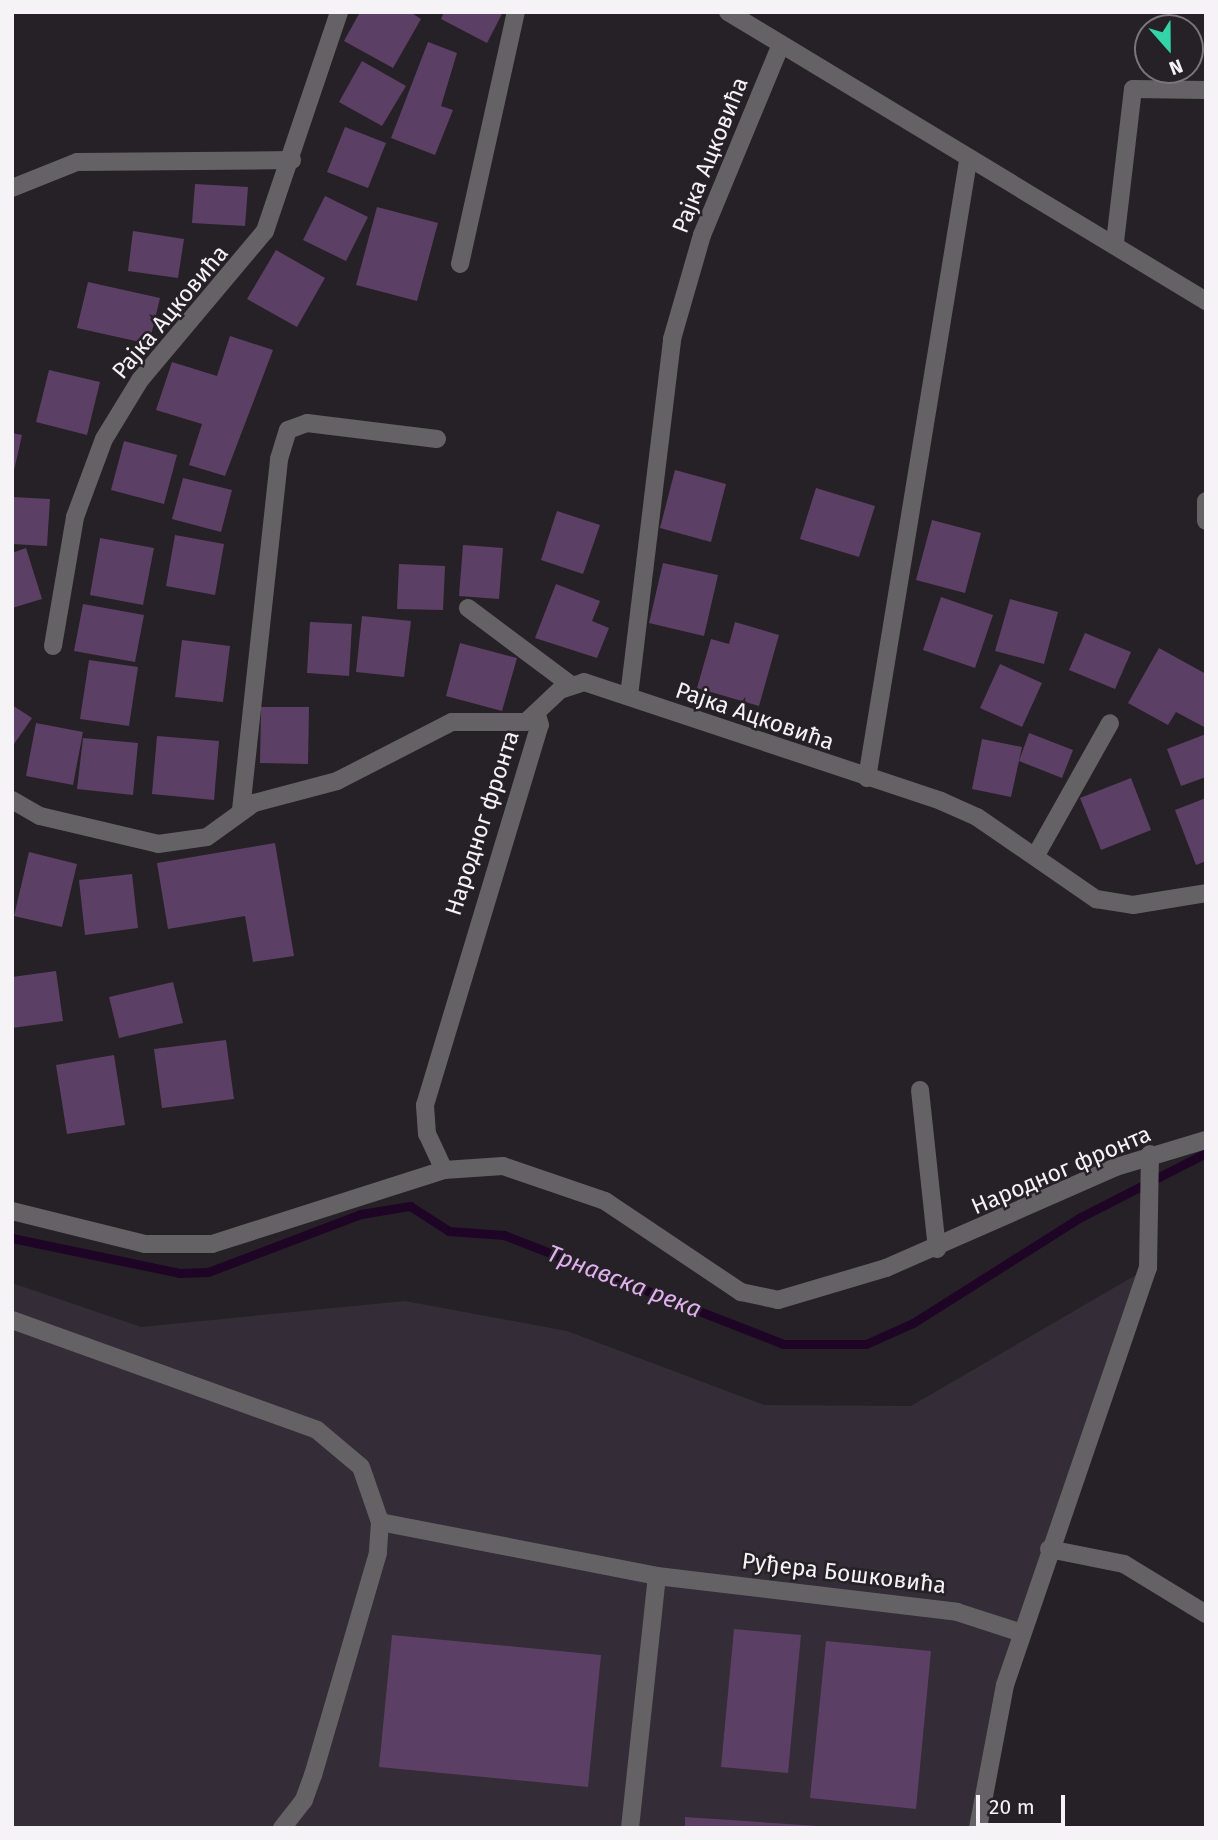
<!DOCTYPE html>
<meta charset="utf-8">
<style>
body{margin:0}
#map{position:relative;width:1218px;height:1840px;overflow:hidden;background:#262127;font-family:"Fira Sans",sans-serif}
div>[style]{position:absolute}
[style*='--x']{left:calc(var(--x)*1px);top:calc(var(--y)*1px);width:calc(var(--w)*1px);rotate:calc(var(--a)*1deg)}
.built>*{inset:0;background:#342c36}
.stream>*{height:9px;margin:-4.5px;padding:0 4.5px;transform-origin:4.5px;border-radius:4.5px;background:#1f0525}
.building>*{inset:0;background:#5c3f64}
.minor>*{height:18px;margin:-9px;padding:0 9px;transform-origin:9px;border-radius:9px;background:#656265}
span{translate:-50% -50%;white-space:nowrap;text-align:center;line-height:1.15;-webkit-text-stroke:5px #262127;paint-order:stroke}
.street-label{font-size:23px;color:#f6f3f6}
.water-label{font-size:24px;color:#e1b0ee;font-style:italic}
.frame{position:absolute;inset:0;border:14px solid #f6f3f6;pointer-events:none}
.north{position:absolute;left:1134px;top:14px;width:70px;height:70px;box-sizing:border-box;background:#262127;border:2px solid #79757a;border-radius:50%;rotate:159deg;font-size:19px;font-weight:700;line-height:28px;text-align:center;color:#f6f3f6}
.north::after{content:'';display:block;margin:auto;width:24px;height:32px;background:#33d4a8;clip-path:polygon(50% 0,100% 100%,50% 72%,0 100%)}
.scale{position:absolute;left:976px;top:1795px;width:89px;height:32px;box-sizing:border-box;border:4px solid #f6f3f6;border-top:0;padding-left:9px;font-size:21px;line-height:24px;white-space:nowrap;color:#f6f3f6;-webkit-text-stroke:5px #262127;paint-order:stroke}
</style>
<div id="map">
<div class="built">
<div style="clip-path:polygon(1148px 1268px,1035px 1596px,978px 1828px,12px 1828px,12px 1283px,141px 1327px,405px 1301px,567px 1331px,764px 1405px,911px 1406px)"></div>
</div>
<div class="stream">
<div style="--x:12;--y:1238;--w:171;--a:11.8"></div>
<div style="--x:179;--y:1273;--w:29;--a:-2"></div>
<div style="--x:208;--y:1272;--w:164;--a:-20.8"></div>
<div style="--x:361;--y:1214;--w:50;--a:-9.3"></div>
<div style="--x:410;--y:1206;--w:46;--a:32.7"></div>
<div style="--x:449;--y:1231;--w:55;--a:4.2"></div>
<div style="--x:504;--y:1235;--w:300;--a:21.3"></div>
<div style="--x:783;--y:1344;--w:83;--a:0"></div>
<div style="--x:866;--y:1344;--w:51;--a:-24.1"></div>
<div style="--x:913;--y:1323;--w:196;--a:-32.3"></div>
<div style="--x:1079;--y:1218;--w:143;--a:-27.1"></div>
</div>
<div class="building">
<div style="clip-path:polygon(360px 12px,410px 12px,421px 19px,393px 68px,344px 41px)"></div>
<div style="clip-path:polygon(444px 12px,503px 12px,487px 43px,441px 19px)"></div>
<div style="clip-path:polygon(428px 42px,457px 53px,441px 106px,453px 110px,435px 155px,391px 138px)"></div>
<div style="clip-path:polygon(362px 61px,406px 86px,382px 126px,339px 102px)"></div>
<div style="clip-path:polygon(345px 127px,386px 143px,368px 188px,327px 172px)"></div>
<div style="clip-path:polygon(195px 184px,248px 187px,245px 226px,192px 223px)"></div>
<div style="clip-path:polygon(325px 196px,368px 217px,346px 261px,303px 240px)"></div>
<div style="clip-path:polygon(377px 207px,438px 223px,417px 301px,356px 285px)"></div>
<div style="clip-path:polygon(133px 231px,184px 239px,178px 278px,128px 271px)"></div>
<div style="clip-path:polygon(276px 250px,325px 278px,297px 327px,247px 299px)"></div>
<div style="clip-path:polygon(88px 282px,160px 298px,149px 344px,77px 328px)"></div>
<div style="clip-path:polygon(230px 336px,273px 350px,225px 476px,189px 465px,202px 424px,156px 410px,172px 362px,217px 376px)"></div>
<div style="clip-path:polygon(49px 370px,100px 382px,87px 435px,36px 422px)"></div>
<div style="clip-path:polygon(12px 433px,22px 435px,13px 475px,12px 474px)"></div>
<div style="clip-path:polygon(124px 441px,177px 455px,164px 504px,111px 490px)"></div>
<div style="clip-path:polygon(675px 470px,726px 484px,711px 542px,660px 528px)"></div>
<div style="clip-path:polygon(183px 478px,232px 490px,221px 532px,172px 519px)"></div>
<div style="clip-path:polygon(816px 488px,875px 506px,859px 557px,800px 539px)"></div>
<div style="clip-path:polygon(12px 497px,50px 499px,47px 546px,12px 544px)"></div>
<div style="clip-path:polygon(557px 511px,600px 525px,583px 574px,541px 560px)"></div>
<div style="clip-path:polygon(932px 520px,981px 533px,965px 593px,916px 580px)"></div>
<div style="clip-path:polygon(175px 535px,224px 544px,215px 595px,166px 586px)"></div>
<div style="clip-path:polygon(100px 538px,154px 548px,143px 605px,90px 595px)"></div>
<div style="clip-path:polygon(463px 545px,503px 548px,499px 599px,459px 596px)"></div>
<div style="clip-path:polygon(26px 548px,42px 599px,12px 608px,12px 553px)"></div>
<div style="clip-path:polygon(663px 563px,718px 575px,704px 636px,649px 623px)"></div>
<div style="clip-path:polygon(399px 564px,445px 566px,443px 610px,397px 609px)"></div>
<div style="clip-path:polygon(556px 584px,600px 601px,592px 621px,609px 628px,597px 658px,535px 638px)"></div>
<div style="clip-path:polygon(941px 597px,993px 615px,975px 668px,923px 650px)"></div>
<div style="clip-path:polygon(1010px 599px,1058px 612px,1044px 664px,995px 651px)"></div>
<div style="clip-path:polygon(83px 604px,144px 615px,135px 662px,74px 651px)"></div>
<div style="clip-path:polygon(362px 616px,411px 621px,404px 677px,356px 672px)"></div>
<div style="clip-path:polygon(310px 622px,352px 624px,349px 676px,307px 673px)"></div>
<div style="clip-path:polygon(735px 622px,779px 635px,759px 706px,697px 688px,711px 639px,729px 644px)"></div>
<div style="clip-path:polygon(1085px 633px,1131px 652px,1115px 689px,1069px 670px)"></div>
<div style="clip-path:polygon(182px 640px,230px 646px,223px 702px,175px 697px)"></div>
<div style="clip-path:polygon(460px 643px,517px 658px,502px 711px,446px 696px)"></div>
<div style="clip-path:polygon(1159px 648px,1206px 674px,1206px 728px,1176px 712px,1168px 725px,1128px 703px)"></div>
<div style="clip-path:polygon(89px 660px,138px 667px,129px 726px,80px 719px)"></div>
<div style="clip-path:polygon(1000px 664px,1042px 683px,1022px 727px,980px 708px)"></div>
<div style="clip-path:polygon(12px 705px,32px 718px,12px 747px)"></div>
<div style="clip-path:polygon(261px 707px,309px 707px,308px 764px,260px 763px)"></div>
<div style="clip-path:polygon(36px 723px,83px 732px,73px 785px,26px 776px)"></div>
<div style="clip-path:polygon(1029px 733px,1073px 750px,1062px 778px,1019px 761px)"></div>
<div style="clip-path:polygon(1206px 734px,1206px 777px,1181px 786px,1167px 749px)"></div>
<div style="clip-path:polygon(157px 736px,219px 741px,214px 800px,152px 794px)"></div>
<div style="clip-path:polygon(83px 738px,138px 743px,133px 795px,77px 789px)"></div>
<div style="clip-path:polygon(982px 739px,1022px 747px,1011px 797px,972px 789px)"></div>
<div style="clip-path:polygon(1131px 778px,1151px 830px,1101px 850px,1080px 798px)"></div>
<div style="clip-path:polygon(1206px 798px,1206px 861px,1196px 865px,1175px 810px)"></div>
<div style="clip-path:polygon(275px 843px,294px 956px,253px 962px,245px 916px,168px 929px,157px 863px)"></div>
<div style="clip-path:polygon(29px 852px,77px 864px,62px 927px,14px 916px)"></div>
<div style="clip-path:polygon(132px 874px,138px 928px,85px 935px,79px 880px)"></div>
<div style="clip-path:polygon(56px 971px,63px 1021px,12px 1028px,12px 977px)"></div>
<div style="clip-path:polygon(173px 982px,183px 1023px,119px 1038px,109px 997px)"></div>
<div style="clip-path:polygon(226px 1040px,234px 1099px,162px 1108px,154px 1049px)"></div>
<div style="clip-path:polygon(114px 1055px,125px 1125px,67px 1134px,56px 1065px)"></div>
<div style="clip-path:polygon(734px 1629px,801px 1635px,788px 1773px,721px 1767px)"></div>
<div style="clip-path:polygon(392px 1635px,601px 1655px,588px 1787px,379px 1767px)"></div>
<div style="clip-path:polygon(826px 1641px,931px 1651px,916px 1809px,810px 1798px)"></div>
<div style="clip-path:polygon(685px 1817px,818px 1826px,818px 1828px,685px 1828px)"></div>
</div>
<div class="minor">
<div style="--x:728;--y:12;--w:559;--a:31.16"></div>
<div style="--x:12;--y:188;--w:70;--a:-21.8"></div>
<div style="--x:77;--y:162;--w:215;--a:-0.5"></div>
<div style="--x:1115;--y:242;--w:154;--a:-83.3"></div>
<div style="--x:1133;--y:89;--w:73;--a:0.8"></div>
<div style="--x:460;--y:264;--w:258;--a:-77.5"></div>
<div style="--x:1206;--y:501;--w:20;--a:90"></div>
<div style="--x:468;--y:608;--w:129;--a:36.8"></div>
<div style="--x:53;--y:646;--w:131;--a:-80.3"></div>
<div style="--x:75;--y:517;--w:83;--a:-69.6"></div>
<div style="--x:104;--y:439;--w:69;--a:-58.6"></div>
<div style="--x:140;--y:380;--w:194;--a:-50"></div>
<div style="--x:265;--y:231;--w:231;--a:-71.3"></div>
<div style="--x:629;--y:696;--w:360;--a:-83.1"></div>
<div style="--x:672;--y:339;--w:108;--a:-73.9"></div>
<div style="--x:702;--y:235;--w:204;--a:-67.5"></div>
<div style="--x:867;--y:778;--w:625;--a:-80.7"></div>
<div style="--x:12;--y:800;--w:32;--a:30"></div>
<div style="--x:40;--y:816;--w:121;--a:13.3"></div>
<div style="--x:158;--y:844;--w:49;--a:-8.1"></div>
<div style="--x:207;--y:837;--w:58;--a:-35.9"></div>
<div style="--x:254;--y:803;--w:86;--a:-14.8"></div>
<div style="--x:337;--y:781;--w:129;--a:-27.2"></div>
<div style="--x:452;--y:722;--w:74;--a:0"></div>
<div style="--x:526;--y:722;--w:47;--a:-43.3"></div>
<div style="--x:560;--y:690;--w:25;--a:-18"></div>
<div style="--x:584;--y:682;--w:376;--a:18.4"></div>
<div style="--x:941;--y:801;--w:39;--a:24"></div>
<div style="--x:977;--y:817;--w:145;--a:34.6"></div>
<div style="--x:1096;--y:899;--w:37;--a:9"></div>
<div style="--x:1133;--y:905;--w:74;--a:-9.3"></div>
<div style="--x:241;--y:810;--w:353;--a:-83.8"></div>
<div style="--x:279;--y:459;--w:30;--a:-73"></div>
<div style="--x:288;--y:430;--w:20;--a:-20"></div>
<div style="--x:307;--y:423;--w:131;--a:7"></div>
<div style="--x:1036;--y:855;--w:151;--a:-60.7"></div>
<div style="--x:920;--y:1090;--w:160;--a:83.9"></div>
<div style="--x:444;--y:1170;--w:40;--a:-115"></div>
<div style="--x:427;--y:1134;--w:29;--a:-94"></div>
<div style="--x:425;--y:1105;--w:397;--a:-73.2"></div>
<div style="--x:540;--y:725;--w:10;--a:-107"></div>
<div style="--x:12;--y:1211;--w:137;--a:13.9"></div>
<div style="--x:145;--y:1244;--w:67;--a:0"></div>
<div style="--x:212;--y:1244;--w:244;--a:-17.7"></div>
<div style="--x:444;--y:1170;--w:59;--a:-3.9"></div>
<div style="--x:503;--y:1166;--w:108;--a:18.9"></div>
<div style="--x:605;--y:1201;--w:164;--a:33.8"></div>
<div style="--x:741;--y:1292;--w:38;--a:12"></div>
<div style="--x:778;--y:1300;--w:113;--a:-16.5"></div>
<div style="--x:886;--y:1268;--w:251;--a:-23.7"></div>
<div style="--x:1116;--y:1167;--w:94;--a:-16.7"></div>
<div style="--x:12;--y:1320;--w:324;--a:19.8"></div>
<div style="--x:317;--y:1430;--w:57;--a:40.1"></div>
<div style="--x:361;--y:1467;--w:58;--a:70.9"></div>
<div style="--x:380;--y:1522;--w:31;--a:94"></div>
<div style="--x:378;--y:1553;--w:231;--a:106.3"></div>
<div style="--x:313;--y:1775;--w:27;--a:110"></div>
<div style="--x:304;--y:1800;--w:36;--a:128"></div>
<div style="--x:380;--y:1522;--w:282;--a:11"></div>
<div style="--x:657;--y:1576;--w:302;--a:6.8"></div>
<div style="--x:957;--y:1612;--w:68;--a:17.9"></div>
<div style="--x:1049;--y:1549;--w:76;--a:11.3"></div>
<div style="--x:1124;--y:1564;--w:96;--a:31.4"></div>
<div style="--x:630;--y:1828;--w:253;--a:-83.9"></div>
<div style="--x:978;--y:1828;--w:146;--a:-79.3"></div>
<div style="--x:1005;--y:1685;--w:441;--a:-71.1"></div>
<div style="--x:1148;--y:1268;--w:114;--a:-89"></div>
</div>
<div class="street-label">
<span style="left:710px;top:155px;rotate:-68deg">Рајка Ацковића</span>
<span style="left:170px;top:312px;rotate:-50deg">Рајка Ацковића</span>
<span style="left:755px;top:716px;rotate:19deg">Рајка Ацковића</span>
<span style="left:482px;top:823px;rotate:-72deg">Народног фронта</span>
<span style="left:1061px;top:1170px;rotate:-23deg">Народног фронта</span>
<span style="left:844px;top:1573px;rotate:7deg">Руђера Бошковића</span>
</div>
<div class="water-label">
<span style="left:624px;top:1282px;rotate:21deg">Трнавска река</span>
</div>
<div class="frame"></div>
<div class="north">N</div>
<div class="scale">20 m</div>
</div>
